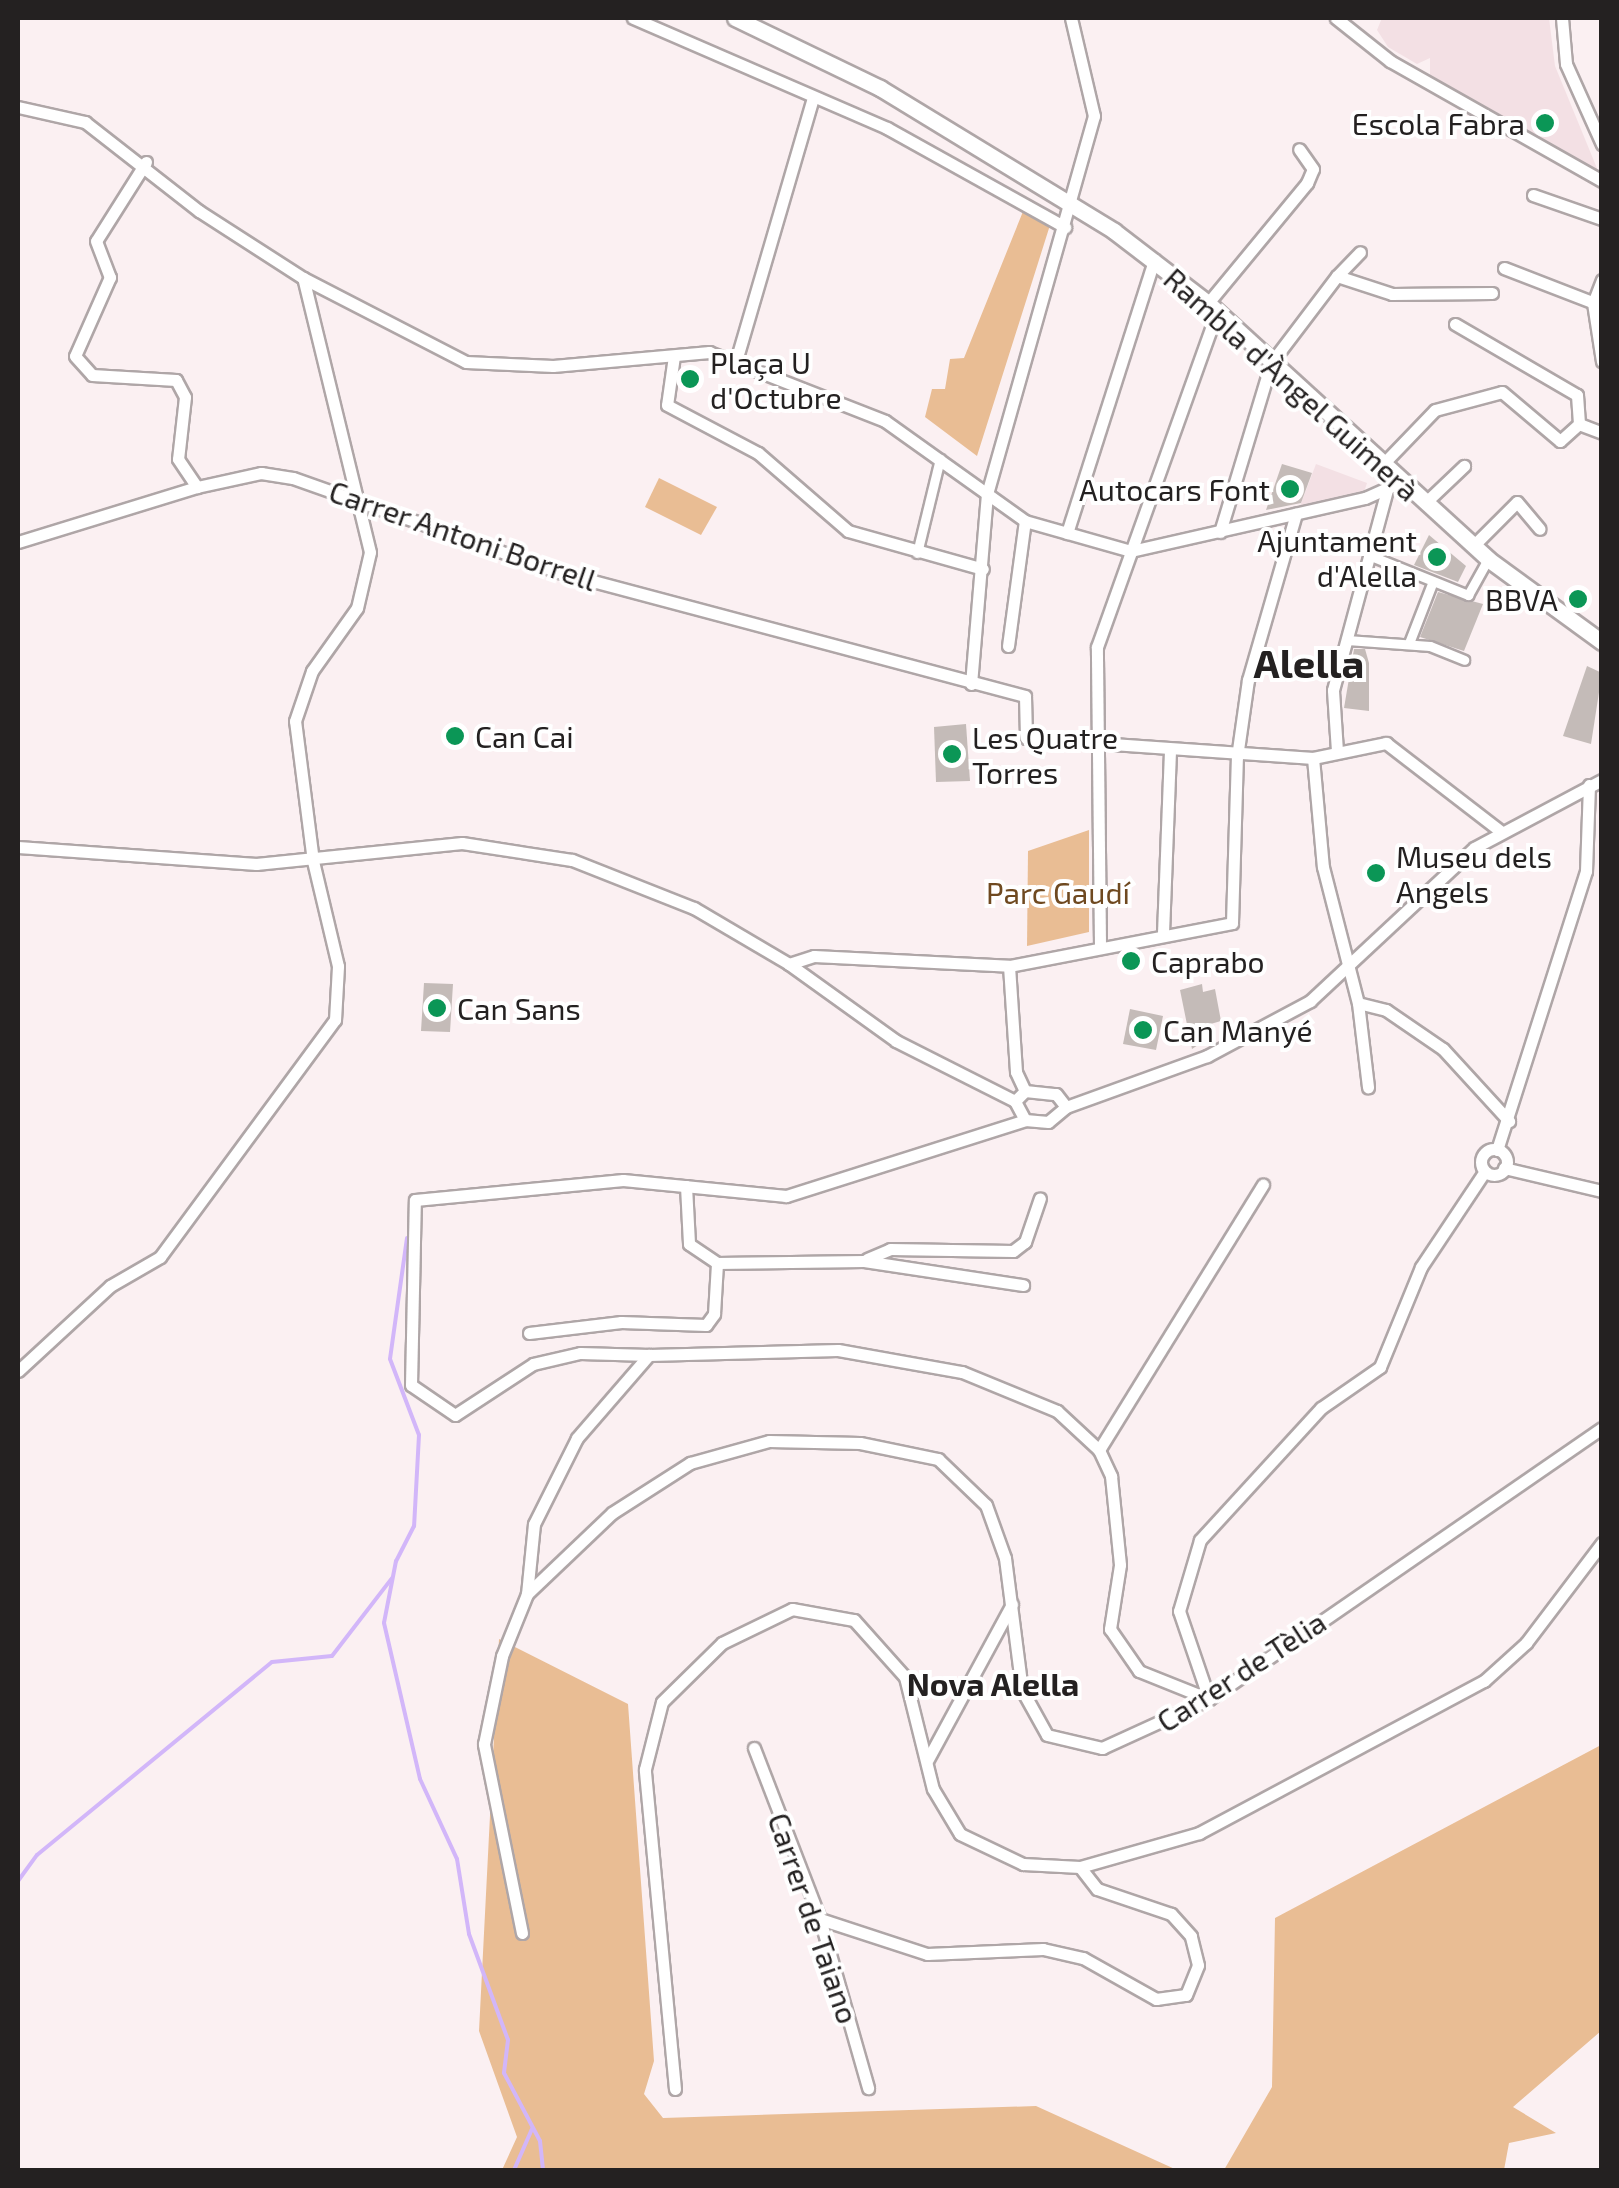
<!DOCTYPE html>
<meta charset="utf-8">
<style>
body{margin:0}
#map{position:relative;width:1619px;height:2188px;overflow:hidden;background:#fbf0f2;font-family:"Exo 2",sans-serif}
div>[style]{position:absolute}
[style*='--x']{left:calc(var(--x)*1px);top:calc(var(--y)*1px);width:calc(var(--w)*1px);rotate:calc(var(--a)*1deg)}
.built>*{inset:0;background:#f3e0e4}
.green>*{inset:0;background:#e9bd94}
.stream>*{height:4px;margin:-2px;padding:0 2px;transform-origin:2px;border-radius:2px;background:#d2b6f9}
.building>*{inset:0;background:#c4bbb8}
.roads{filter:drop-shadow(2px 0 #afa6a7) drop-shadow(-2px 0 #afa6a7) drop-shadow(0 2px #afa6a7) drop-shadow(0 -2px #afa6a7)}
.pedestrian>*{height:9px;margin:-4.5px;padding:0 4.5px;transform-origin:4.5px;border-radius:4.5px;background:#fff}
.minor>*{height:11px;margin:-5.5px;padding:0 5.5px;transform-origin:5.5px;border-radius:5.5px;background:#fff}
.minor>.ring{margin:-5.5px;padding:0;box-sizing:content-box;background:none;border:11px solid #fff;border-radius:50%}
.secondary>*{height:15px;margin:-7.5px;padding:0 7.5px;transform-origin:7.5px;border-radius:7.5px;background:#fff}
.dots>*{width:28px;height:28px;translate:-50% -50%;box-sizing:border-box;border:5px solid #fff;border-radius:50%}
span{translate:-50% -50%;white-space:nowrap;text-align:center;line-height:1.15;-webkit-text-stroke:8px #fff;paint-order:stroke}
.poi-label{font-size:30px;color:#242121}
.right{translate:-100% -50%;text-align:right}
.left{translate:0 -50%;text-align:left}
.street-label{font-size:30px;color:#242121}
.park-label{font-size:30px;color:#6f4920}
.neighbourhood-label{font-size:32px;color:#242121;font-weight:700}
.district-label{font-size:40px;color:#242121;font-weight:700}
.frame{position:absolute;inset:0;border:20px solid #242121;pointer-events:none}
</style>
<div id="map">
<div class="built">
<div style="clip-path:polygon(1382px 18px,1549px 18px,1555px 66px,1601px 178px,1430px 76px,1430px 58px,1417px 64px,1388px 47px,1377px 30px)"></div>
<div style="clip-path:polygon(1316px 464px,1367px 483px,1364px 492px,1300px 506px)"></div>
</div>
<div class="green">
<div style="clip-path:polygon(1024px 209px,1051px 222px,977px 456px,925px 417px,932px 389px,945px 389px,950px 359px,964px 358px)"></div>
<div style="clip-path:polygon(659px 478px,717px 507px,701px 535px,645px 507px)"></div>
<div style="clip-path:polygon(1089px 830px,1089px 932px,1027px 946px,1028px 851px)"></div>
<div style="clip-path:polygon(499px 1639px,628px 1704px,654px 2061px,644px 2094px,663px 2118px,1036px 2106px,1177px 2170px,502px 2170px,517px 2137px,479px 2031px)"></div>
<div style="clip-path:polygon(1601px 1745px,1601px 2031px,1513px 2107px,1556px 2133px,1509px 2143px,1504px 2170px,1224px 2170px,1272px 2087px,1275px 1918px)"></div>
</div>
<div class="stream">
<div style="--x:407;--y:1238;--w:122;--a:98"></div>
<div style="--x:390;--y:1359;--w:81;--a:69.1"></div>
<div style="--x:419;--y:1435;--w:91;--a:93.1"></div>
<div style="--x:414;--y:1526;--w:39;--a:117"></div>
<div style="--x:396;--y:1561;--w:63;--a:101"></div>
<div style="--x:384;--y:1623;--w:160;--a:77"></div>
<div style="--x:420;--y:1779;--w:88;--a:65.2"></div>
<div style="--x:457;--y:1859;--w:76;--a:80.9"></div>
<div style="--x:469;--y:1934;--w:113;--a:69.8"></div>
<div style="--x:508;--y:2040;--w:33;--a:97"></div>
<div style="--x:504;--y:2073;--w:77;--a:62.1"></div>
<div style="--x:540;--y:2141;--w:29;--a:84"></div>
<div style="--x:18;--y:1881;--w:32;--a:-54"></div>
<div style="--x:37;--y:1855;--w:304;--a:-39.4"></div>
<div style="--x:272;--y:1662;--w:60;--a:-5.7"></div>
<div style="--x:332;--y:1656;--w:98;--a:-52.4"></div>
<div style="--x:514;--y:2170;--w:45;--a:-66.3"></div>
</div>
<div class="building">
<div style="clip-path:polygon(1282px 464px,1312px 473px,1301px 503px,1266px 510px)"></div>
<div style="clip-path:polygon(1429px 535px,1466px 566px,1458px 582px,1414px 565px)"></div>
<div style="clip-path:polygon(1438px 592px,1483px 604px,1464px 651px,1420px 637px)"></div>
<div style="clip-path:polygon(1354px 649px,1365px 649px,1369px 663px,1369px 711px,1344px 708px)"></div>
<div style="clip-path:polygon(1587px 666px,1602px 673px,1591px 744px,1563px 736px)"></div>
<div style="clip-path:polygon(966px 724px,970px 781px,936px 782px,934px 727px)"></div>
<div style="clip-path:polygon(424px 983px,453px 984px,450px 1032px,421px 1031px)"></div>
<div style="clip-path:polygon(1202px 984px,1203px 992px,1215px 989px,1221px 1021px,1200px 1027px,1204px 1041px,1192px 1049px,1180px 990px)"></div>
<div style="clip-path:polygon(1130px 1009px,1163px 1016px,1156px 1050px,1123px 1044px)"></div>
</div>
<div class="roads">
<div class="pedestrian">
<div style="--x:917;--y:553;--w:97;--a:-76.3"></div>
<div style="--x:1371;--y:556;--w:105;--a:21.9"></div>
<div style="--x:1468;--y:595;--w:41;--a:-60.9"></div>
<div style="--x:1347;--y:640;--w:83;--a:4.1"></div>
<div style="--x:1430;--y:646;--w:37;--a:22"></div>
<div style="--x:1409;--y:643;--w:66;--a:-68.8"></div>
</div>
<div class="minor">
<div style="--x:633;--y:18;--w:277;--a:23.4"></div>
<div style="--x:887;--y:128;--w:204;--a:29.1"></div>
<div style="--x:1336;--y:18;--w:69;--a:38.5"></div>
<div style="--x:1390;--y:61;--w:244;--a:29.5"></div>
<div style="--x:1562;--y:18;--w:46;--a:85"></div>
<div style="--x:1566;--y:64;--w:88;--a:65.8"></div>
<div style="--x:18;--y:107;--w:69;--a:12.6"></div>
<div style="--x:85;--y:122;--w:145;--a:38"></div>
<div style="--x:199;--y:211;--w:124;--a:32.8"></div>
<div style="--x:303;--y:278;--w:183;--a:27.3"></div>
<div style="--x:466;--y:362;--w:87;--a:2.6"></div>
<div style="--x:553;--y:366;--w:157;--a:-5.1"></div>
<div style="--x:709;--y:352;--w:189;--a:21.4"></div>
<div style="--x:885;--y:421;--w:172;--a:35.5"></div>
<div style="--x:1025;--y:521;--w:110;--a:15.8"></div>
<div style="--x:1131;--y:551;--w:240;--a:-12.8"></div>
<div style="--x:1365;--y:498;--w:39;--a:-24"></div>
<div style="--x:146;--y:162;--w:93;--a:122.3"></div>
<div style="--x:96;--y:241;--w:39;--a:69"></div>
<div style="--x:110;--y:277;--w:86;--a:113.9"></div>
<div style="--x:75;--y:356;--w:25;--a:48"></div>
<div style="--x:92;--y:375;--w:84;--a:3.4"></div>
<div style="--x:176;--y:380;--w:19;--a:62"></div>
<div style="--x:185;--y:397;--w:62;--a:96.4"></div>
<div style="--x:178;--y:459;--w:34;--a:56"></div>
<div style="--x:1533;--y:195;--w:73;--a:19.2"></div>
<div style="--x:1504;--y:268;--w:105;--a:21.2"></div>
<div style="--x:1337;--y:276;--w:33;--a:-46"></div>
<div style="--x:1602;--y:280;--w:25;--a:111"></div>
<div style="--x:1593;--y:303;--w:59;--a:81.2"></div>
<div style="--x:1208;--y:303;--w:156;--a:-50.5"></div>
<div style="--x:1307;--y:183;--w:15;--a:-67"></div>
<div style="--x:1313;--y:169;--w:24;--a:-125"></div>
<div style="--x:1455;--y:324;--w:141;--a:30.2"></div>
<div style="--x:1577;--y:395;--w:29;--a:86"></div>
<div style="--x:1579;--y:424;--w:25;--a:21"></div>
<div style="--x:674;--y:356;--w:49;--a:98.1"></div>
<div style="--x:667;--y:405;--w:103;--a:27.8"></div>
<div style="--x:758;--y:453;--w:119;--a:40.9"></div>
<div style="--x:848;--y:531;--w:140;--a:15.7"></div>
<div style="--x:736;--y:361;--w:271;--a:-73.7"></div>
<div style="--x:1382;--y:465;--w:76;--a:-46.1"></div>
<div style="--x:1435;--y:410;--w:69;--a:-15"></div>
<div style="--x:1502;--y:392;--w:76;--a:40.2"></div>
<div style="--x:1560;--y:441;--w:25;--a:-42"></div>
<div style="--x:1425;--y:503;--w:54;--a:-43.5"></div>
<div style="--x:1220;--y:532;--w:177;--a:-73.2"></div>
<div style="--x:1271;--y:363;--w:109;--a:-52.8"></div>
<div style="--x:1337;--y:276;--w:58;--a:18.1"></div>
<div style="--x:1392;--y:294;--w:100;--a:-0.6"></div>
<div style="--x:1067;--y:533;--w:287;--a:-72.3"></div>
<div style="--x:18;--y:542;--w:187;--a:-17.1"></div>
<div style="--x:197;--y:487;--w:66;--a:-12.3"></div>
<div style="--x:261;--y:473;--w:32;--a:9"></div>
<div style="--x:293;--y:478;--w:282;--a:19.5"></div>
<div style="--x:559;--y:572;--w:482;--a:14.9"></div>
<div style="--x:1025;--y:696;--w:42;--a:88.6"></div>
<div style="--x:1026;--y:738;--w:288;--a:4"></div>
<div style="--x:1313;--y:758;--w:75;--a:-11.6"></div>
<div style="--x:1386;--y:743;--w:143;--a:37.6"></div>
<div style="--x:1473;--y:546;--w:62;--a:-45"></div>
<div style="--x:1517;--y:502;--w:35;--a:50"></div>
<div style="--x:1008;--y:646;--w:126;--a:-82.3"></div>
<div style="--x:971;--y:684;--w:191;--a:-85.2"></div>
<div style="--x:987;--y:494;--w:393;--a:-74.2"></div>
<div style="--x:1094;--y:116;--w:101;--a:-103.2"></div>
<div style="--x:1337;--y:751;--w:61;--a:-93.8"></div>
<div style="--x:1333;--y:690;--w:207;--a:-74.9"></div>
<div style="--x:1313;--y:758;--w:109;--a:84.8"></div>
<div style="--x:1323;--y:867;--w:140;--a:75.6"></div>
<div style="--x:1358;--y:1003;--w:29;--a:14"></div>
<div style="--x:1386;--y:1010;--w:69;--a:34.4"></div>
<div style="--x:1443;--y:1049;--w:98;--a:47.5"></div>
<div style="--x:18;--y:847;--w:239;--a:4.1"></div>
<div style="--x:256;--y:864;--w:207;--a:-5.8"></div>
<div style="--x:462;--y:843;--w:111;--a:8.8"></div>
<div style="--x:572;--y:860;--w:131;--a:21.5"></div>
<div style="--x:694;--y:908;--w:110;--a:30.5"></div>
<div style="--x:789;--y:964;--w:132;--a:35.7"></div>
<div style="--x:896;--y:1041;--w:133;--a:26.8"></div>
<div style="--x:1163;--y:933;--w:182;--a:-87.8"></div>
<div style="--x:1100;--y:944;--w:297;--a:-90.6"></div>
<div style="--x:1097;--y:647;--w:357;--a:-70.3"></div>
<div style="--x:789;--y:964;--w:26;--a:-18"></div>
<div style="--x:814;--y:956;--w:195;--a:2.9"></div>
<div style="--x:1009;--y:966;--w:227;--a:-10.9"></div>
<div style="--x:1232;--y:923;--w:166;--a:-88.3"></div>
<div style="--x:1237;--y:757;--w:78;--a:-81.9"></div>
<div style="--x:1248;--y:680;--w:173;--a:-73.9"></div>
<div style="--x:1009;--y:966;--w:106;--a:86.2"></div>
<div style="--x:1016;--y:1072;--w:21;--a:65"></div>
<div style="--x:1358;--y:1003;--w:85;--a:83.2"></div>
<div style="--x:1025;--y:1091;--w:31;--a:6"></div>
<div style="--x:1056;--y:1094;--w:16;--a:52"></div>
<div style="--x:1066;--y:1107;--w:23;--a:140"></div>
<div style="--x:1048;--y:1122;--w:23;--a:-175"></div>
<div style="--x:1025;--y:1120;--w:21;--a:-118"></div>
<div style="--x:1015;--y:1101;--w:14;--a:-45"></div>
<div style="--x:1066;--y:1107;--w:150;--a:-19.9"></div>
<div style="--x:1207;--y:1056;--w:117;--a:-28.1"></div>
<div style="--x:1310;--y:1001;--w:224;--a:-43"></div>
<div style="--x:1474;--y:848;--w:145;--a:-28"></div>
<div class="ring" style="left:1481px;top:1149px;width:15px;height:15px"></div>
<div style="--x:1497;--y:1150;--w:293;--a:-72.3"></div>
<div style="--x:1586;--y:871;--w:86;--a:-88"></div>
<div style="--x:1504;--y:1168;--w:101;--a:13.2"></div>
<div style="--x:686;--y:1186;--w:58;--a:87"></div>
<div style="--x:689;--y:1244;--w:34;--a:34"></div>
<div style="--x:867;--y:1259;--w:25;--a:-23"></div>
<div style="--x:890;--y:1249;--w:123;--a:0.9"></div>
<div style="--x:1013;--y:1251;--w:15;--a:-37"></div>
<div style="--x:1025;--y:1242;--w:46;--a:-71.2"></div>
<div style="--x:529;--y:1333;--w:93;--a:-6.8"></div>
<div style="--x:621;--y:1322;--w:85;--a:2"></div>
<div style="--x:706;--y:1325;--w:14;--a:-54"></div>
<div style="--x:714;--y:1314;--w:51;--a:-86.6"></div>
<div style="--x:717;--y:1263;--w:147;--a:-0.8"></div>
<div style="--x:864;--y:1261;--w:161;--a:8.6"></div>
<div style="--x:649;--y:1355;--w:69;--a:-178.3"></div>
<div style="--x:580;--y:1353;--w:48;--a:166.8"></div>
<div style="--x:533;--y:1364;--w:93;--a:146.8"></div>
<div style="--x:455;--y:1415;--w:53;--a:-145.7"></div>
<div style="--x:411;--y:1385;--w:185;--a:-88.8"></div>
<div style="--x:415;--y:1200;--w:209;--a:-5.5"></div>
<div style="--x:623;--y:1180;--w:164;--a:5.6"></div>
<div style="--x:786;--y:1196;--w:251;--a:-17.6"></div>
<div style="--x:18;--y:1371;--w:125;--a:-42.7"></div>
<div style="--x:110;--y:1286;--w:58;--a:-30.1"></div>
<div style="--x:160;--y:1257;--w:295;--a:-53.6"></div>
<div style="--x:335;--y:1020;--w:54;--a:-86.8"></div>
<div style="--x:338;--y:966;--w:108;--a:-103.4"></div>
<div style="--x:313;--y:861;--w:141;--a:-97.3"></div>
<div style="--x:295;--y:721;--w:53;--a:-71.2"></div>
<div style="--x:312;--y:671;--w:77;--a:-54.5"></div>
<div style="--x:357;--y:608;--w:57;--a:-76.9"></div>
<div style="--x:370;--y:552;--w:282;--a:-103.7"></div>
<div style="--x:1099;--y:1450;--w:312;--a:-58.3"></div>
<div style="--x:527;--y:1594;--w:70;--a:-84.3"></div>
<div style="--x:534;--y:1524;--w:96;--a:-63.4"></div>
<div style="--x:577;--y:1438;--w:110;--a:-49.1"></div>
<div style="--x:649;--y:1355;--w:189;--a:-1.5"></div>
<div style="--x:838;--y:1350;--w:126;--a:10.1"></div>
<div style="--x:962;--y:1372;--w:103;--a:22.3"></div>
<div style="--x:1057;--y:1411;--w:57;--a:42.9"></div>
<div style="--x:1099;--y:1450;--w:29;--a:65"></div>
<div style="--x:1111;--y:1476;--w:89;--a:84.2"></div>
<div style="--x:1120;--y:1565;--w:65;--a:98.9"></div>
<div style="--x:1110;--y:1629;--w:51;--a:55.4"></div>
<div style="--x:1139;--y:1671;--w:75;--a:21.8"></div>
<div style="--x:1209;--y:1699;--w:93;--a:-108.8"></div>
<div style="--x:1179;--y:1611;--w:74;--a:-73.5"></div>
<div style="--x:1200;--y:1540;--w:179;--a:-47.5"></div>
<div style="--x:1321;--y:1408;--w:72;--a:-34.8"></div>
<div style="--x:1380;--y:1367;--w:108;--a:-67.7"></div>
<div style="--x:1421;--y:1267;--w:115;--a:-56.3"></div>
<div style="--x:754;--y:1748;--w:183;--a:68.9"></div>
<div style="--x:820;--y:1919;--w:176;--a:74.1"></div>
<div style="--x:928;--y:1759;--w:176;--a:-61.5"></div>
<div style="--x:820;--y:1919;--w:113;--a:18.1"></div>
<div style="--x:927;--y:1954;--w:116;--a:-2.5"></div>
<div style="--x:1043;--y:1949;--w:41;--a:12.7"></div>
<div style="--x:1083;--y:1958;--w:84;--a:29.3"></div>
<div style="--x:1156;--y:1999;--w:30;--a:-8"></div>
<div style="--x:1186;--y:1995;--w:32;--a:-68"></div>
<div style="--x:1198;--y:1965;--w:30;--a:-104"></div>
<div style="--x:1191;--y:1936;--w:30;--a:-132"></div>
<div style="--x:1171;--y:1914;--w:78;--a:-161.3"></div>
<div style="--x:1097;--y:1889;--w:28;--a:-128"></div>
<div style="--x:522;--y:1933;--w:193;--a:-101.4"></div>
<div style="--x:484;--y:1744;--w:90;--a:-78.4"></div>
<div style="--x:502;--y:1656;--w:67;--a:-68"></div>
<div style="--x:527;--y:1594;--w:117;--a:-43.6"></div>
<div style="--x:612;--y:1513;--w:93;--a:-32.7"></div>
<div style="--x:690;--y:1463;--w:82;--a:-15.6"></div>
<div style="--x:769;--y:1441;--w:91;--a:1.3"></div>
<div style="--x:860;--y:1443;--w:80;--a:11.6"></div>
<div style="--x:938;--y:1459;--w:66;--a:43.8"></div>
<div style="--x:986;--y:1505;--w:56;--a:70.3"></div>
<div style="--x:1005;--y:1558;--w:133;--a:82.7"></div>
<div style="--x:1022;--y:1690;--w:51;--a:60.9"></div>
<div style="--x:1047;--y:1735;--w:57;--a:13.3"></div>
<div style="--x:1102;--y:1748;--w:118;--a:-24.6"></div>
<div style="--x:1209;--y:1699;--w:477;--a:-34.6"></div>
<div style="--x:675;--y:2089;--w:321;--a:-95.4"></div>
<div style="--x:645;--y:1769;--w:69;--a:-75.8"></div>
<div style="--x:662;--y:1702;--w:84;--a:-44.5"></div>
<div style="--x:722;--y:1643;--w:78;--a:-25.9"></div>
<div style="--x:792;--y:1609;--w:63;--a:10.1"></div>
<div style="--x:854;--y:1620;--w:76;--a:48.2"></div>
<div style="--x:905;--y:1677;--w:115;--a:76"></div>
<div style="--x:933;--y:1789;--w:52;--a:59"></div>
<div style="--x:960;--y:1834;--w:70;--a:25.5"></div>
<div style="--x:1023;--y:1864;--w:57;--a:3"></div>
<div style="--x:1080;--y:1867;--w:124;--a:-15.9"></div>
<div style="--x:1199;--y:1833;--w:323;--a:-28.1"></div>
<div style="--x:1484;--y:1681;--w:57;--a:-42.1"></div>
<div style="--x:1526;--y:1643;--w:126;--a:-52.8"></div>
</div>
<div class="secondary">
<div style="--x:735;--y:18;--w:161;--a:25.8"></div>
<div style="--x:880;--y:88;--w:274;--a:31.4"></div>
<div style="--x:1114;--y:231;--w:118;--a:37.5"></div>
<div style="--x:1208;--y:303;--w:379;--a:42.4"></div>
<div style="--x:1488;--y:559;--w:141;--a:36.1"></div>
</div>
</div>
<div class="dots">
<div style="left:1545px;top:123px;background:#0b9656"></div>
<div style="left:690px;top:379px;background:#0b9656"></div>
<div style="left:1290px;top:489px;background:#0b9656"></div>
<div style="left:1437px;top:557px;background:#0b9656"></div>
<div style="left:1578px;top:599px;background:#0b9656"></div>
<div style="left:455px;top:736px;background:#0b9656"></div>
<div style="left:952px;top:754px;background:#0b9656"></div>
<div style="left:1376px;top:873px;background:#0b9656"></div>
<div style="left:1131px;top:961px;background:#0b9656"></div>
<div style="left:437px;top:1008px;background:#0b9656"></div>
<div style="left:1143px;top:1030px;background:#0b9656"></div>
</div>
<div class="poi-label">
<span class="right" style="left:1525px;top:123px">Escola Fabra</span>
<span class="left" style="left:710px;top:379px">Plaça U<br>d'Octubre</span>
<span class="right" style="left:1270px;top:489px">Autocars Font</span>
<span class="right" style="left:1417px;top:557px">Ajuntament<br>d'Alella</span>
<span class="right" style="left:1558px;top:599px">BBVA</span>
<span class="left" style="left:475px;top:736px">Can Cai</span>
<span class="left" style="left:972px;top:754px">Les Quatre<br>Torres</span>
<span class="left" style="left:1396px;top:873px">Museu dels<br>Angels</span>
<span class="left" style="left:1151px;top:961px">Caprabo</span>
<span class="left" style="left:457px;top:1008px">Can Sans</span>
<span class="left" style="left:1163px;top:1030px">Can Manyé</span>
</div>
<div class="street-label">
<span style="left:1292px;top:384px;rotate:42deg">Rambla d'Àngel Guimerà</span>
<span style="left:463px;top:535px;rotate:19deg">Carrer Antoni Borrell</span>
<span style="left:1241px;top:1671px;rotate:-33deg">Carrer de Tèlia</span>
<span style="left:814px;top:1918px;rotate:71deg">Carrer de Taiano</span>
</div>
<div class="park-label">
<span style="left:1058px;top:892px">Parc Gaudí</span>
</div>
<div class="neighbourhood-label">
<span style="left:993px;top:1683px">Nova Alella</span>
</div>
<div class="district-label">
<span style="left:1309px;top:662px">Alella</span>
</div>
<div class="frame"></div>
</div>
